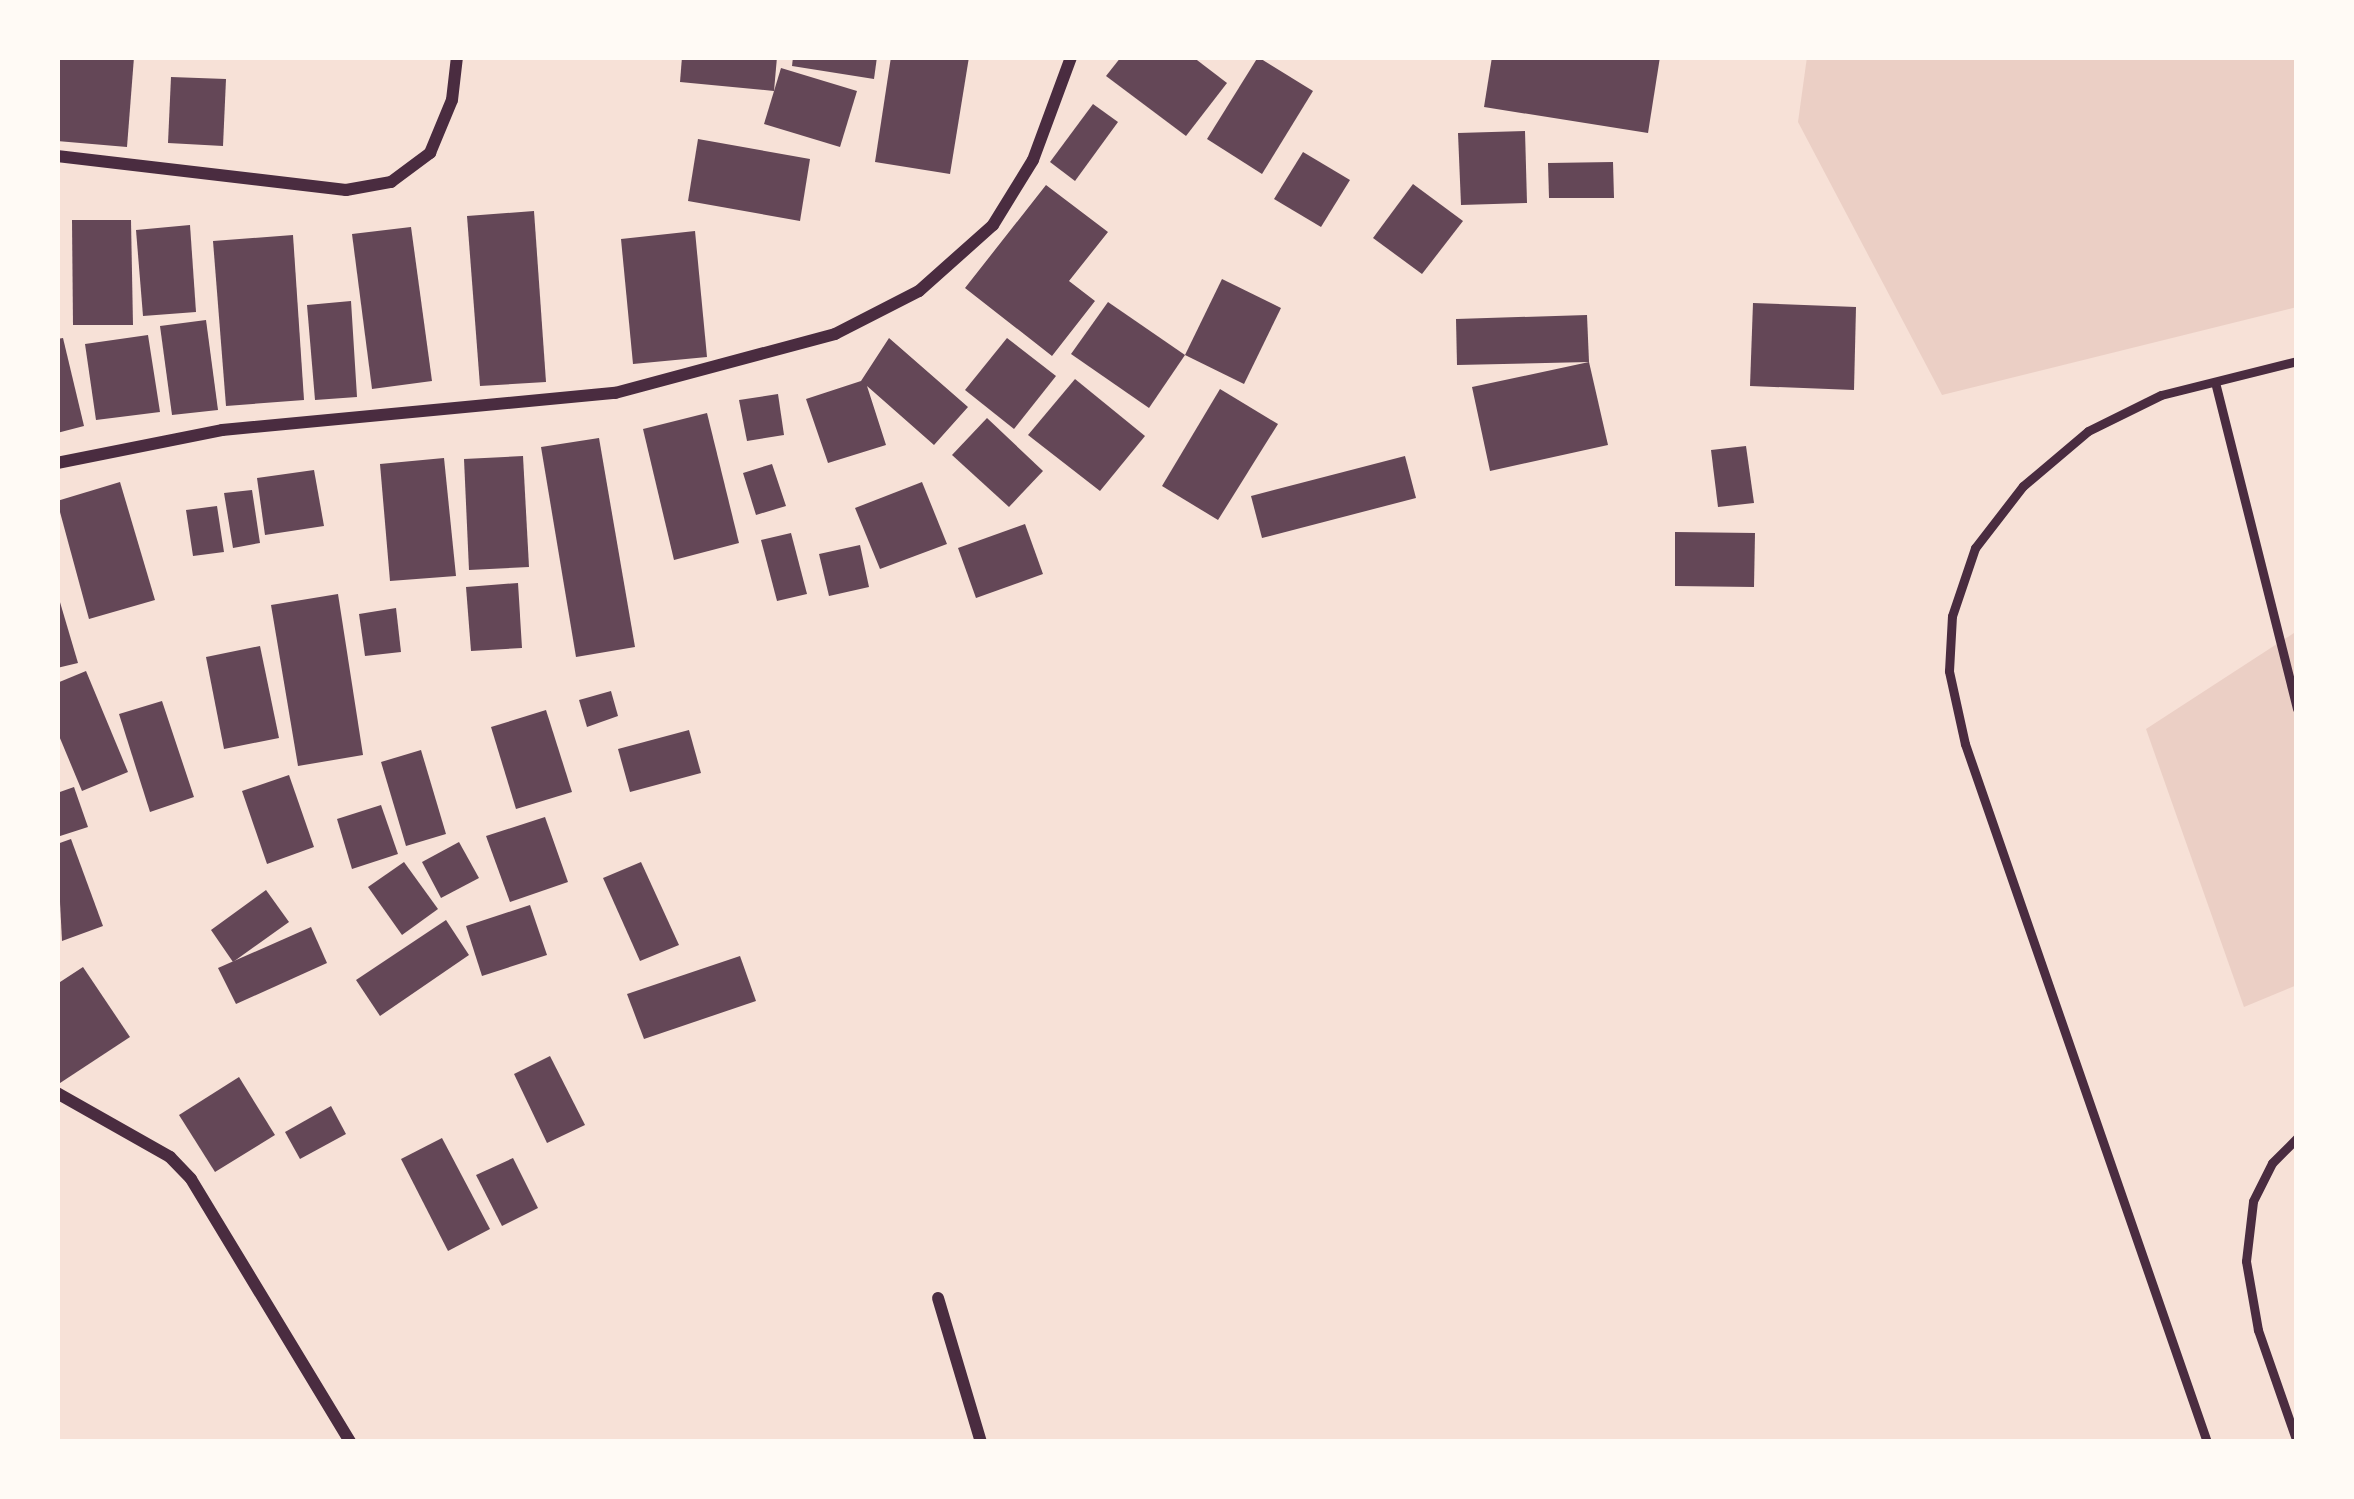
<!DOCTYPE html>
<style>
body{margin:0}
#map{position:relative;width:2354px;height:1499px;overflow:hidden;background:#f7e1d7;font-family:"DejaVu Sans",sans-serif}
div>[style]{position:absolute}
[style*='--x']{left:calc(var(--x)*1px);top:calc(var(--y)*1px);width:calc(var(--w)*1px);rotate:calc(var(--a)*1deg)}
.green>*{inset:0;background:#ebcfc5}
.building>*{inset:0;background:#644757}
.service>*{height:9px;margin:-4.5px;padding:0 4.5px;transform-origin:4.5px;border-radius:4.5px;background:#4a2c40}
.minor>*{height:12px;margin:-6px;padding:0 6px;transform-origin:6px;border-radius:6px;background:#4a2c40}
span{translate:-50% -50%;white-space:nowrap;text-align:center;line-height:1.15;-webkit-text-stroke:10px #fffaf5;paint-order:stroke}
.frame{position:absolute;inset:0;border:60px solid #fffaf5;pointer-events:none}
</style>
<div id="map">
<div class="green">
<div style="clip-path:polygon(1807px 57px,2297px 57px,2297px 307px,1942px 395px,1798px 122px)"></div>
<div style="clip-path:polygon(2297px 631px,2297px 985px,2244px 1007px,2146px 729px)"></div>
</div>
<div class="building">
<div style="clip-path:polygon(57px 57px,134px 57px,127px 147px,57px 141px)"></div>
<div style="clip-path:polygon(682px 57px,777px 57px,774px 91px,680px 82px)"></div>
<div style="clip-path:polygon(793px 57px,877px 57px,874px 79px,792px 66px)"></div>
<div style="clip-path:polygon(891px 57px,969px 57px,950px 174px,875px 162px)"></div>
<div style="clip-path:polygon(1121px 57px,1193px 57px,1227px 83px,1186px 136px,1106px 76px)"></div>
<div style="clip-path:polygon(1258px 57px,1313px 91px,1262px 174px,1207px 139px)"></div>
<div style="clip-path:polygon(1492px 57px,1660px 57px,1648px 133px,1484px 107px)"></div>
<div style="clip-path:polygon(781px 68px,857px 91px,840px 147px,764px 124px)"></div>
<div style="clip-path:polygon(171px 77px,226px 79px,223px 146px,168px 143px)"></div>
<div style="clip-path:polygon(1093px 104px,1118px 122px,1075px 181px,1050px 162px)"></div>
<div style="clip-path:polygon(1525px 131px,1527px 203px,1461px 205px,1458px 133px)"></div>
<div style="clip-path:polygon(698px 139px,810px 159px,800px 221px,688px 201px)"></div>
<div style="clip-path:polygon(1303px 152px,1350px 180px,1321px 227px,1274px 199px)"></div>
<div style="clip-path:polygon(1613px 162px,1614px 198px,1549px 198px,1548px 163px)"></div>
<div style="clip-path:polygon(1413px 184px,1463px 221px,1422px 274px,1373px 238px)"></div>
<div style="clip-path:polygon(1046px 185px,1108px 232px,1069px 281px,1095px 301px,1052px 356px,965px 288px)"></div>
<div style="clip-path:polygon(534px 211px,546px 382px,480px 386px,467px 216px)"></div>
<div style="clip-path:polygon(72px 220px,131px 220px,133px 325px,73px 325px)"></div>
<div style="clip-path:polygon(190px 225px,196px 312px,143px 316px,136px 230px)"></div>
<div style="clip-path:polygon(411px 227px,432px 381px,372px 389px,352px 234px)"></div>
<div style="clip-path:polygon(695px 231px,707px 357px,633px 364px,621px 239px)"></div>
<div style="clip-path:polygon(293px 235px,304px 400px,226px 406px,213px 241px)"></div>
<div style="clip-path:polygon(1222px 279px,1281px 308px,1244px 384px,1185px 355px)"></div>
<div style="clip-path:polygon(351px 301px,357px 397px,315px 400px,307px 305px)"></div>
<div style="clip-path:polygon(1108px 302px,1185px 355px,1149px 408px,1071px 354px)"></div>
<div style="clip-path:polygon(1753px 303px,1856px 307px,1854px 390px,1750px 386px)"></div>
<div style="clip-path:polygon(1587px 315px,1589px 362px,1457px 365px,1456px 319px)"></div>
<div style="clip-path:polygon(206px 320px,218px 410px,172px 415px,160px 326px)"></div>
<div style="clip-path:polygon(148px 335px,160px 412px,96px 420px,85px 344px)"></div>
<div style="clip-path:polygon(63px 338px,84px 426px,57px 433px,57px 339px)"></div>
<div style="clip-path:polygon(889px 338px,968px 407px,934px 445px,867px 386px,886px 445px,828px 463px,806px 399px,861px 381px)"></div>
<div style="clip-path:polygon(1007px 338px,1056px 376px,1014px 429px,965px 390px)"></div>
<div style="clip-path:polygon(1589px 362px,1608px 445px,1490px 471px,1472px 387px)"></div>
<div style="clip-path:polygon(1075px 379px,1145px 436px,1100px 491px,1028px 435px)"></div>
<div style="clip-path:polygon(1220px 389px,1278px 424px,1218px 520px,1162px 486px)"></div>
<div style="clip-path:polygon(778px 394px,784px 435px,747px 441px,739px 400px)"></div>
<div style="clip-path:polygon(707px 413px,739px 543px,674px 560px,643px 429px)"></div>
<div style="clip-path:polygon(987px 418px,1043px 471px,1009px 507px,952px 455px)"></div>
<div style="clip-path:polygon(599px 438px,635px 647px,576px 657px,541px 447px)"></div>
<div style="clip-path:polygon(1746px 446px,1754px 503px,1718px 507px,1711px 450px)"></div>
<div style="clip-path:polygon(523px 456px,529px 567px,469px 570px,464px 459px)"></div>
<div style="clip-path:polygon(1405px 456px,1416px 498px,1262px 538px,1251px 496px)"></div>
<div style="clip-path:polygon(444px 458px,456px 576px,390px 581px,380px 464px)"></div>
<div style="clip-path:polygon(772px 464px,786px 506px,756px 515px,743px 473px)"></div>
<div style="clip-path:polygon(314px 470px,324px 526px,265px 535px,257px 478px)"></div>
<div style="clip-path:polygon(120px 482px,155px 600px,89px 619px,57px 501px)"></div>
<div style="clip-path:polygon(922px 482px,947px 544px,880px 569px,855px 508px)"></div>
<div style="clip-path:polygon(252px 490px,260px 543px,233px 548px,224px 493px)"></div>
<div style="clip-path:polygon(217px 506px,224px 552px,193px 556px,186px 510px)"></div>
<div style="clip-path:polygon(1025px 524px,1043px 574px,976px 598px,958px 548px)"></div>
<div style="clip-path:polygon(1675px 532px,1755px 533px,1754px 587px,1675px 586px)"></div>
<div style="clip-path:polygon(791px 533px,807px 594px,777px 601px,761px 540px)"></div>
<div style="clip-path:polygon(860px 545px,869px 587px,829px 596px,819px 554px)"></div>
<div style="clip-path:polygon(518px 583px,522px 648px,471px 651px,466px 587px)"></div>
<div style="clip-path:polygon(57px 592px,78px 663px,57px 668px)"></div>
<div style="clip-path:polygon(338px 594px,363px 755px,298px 766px,271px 605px)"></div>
<div style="clip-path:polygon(396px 608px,401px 652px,365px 656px,359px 614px)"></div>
<div style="clip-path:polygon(260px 646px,279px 738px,224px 749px,206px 657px)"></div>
<div style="clip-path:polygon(86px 671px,128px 772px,82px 791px,57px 731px,57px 683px)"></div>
<div style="clip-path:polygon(611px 691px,618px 716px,587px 727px,579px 700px)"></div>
<div style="clip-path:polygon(162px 701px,194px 797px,150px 812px,119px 714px)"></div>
<div style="clip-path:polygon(546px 710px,572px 792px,516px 809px,491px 727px)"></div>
<div style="clip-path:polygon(689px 730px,701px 773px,630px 792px,618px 749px)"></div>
<div style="clip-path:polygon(421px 750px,446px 834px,406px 846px,381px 762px)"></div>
<div style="clip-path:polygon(289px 775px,314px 847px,267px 864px,242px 791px)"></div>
<div style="clip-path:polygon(74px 787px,88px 827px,57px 837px,57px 793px)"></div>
<div style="clip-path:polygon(381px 805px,398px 854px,352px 869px,337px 819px)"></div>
<div style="clip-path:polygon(545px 817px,568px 882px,510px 902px,486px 836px)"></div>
<div style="clip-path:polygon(71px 839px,103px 926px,62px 941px,57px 844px)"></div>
<div style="clip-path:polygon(459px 842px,479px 878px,441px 898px,422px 862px)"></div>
<div style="clip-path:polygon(404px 862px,438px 909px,402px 935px,368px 887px)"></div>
<div style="clip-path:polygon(641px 862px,679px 945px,640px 961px,603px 878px)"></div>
<div style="clip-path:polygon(266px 890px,289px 922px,233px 962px,211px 930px)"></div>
<div style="clip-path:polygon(530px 905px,547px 955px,482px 976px,466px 926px)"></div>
<div style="clip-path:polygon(446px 920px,469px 955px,380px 1016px,356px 980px)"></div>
<div style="clip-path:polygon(311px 927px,327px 963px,236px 1004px,218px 968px)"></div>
<div style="clip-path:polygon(740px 956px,756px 1001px,644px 1039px,627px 994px)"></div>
<div style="clip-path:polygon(83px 967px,130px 1037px,57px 1085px,57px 984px)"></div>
<div style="clip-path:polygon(550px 1056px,585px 1125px,547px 1143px,514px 1074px)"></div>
<div style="clip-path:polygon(239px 1077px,275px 1135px,215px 1172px,179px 1115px)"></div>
<div style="clip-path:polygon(331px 1106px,346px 1134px,300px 1159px,285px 1132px)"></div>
<div style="clip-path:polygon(442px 1138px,490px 1229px,448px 1251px,401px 1159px)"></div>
<div style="clip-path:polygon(513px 1158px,538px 1208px,502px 1226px,476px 1175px)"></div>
</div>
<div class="service">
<div style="--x:2215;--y:382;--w:337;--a:75.9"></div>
<div style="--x:2207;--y:1442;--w:739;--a:-109.12"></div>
<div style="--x:1965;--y:744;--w:75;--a:-102.4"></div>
<div style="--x:1949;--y:671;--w:55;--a:-86.9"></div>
<div style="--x:1952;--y:616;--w:72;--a:-71.3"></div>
<div style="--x:1975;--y:548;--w:78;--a:-52.3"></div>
<div style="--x:2023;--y:486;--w:85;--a:-40.2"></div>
<div style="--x:2088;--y:431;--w:81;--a:-26.3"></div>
<div style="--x:2161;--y:395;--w:140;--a:-14"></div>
<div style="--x:2297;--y:1442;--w:119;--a:-109.2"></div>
<div style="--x:2258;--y:1330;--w:70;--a:-99.9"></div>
<div style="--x:2246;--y:1261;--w:60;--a:-83.3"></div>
<div style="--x:2253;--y:1201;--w:42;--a:-63.4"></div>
<div style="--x:2272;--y:1163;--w:35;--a:-45"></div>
</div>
<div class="minor">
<div style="--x:57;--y:156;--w:291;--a:6.7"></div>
<div style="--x:346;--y:190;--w:46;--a:-10.1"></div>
<div style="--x:391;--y:182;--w:49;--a:-36.6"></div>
<div style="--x:430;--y:153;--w:57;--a:-67.5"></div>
<div style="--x:452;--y:100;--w:43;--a:-83.4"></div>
<div style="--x:57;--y:463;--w:168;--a:-11.3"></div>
<div style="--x:222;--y:430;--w:395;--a:-5.4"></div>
<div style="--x:615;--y:393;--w:228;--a:-15"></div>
<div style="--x:835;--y:334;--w:94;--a:-27.1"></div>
<div style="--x:919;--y:291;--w:99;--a:-41.7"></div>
<div style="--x:993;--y:225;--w:76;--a:-58.4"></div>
<div style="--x:1033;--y:160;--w:110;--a:-69.7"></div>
<div style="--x:57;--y:1093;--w:130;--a:29.5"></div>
<div style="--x:170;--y:1157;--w:30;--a:46"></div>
<div style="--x:191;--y:1179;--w:307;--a:58.8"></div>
<div style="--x:938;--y:1298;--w:150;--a:73.4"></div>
</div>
<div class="frame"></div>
</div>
